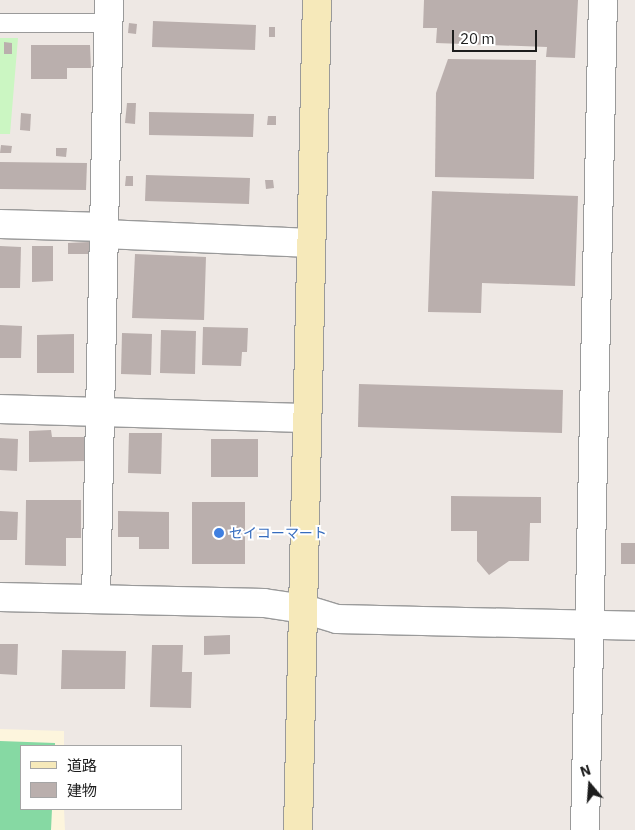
<!DOCTYPE html>
<meta charset="utf-8">
<style>
body{margin:0}
#map{position:relative;width:635px;height:830px;overflow:hidden;background:#eee8e4;font-family:"IBM Plex Sans","Noto Sans JP",sans-serif}
div>[style]{position:absolute}
[style*='--x']{left:calc(var(--x)*1px);top:calc(var(--y)*1px);width:calc(var(--w)*1px);rotate:calc(var(--a)*1deg)}
.education>*{inset:0;background:#fdf5dd}
.park>*{inset:0;background:#cbf6c2}
.pitch>*{inset:0;background:#86d9a3}
.building>*{inset:0;background:#baafad}
.roads{filter:drop-shadow(1px 0 #9a9a9a) drop-shadow(-1px 0 #9a9a9a) drop-shadow(0 1px #9a9a9a) drop-shadow(0 -1px #9a9a9a)}
.lane>*{height:18px;margin:-9px;padding:0 9px;transform-origin:9px;border-radius:9px;background:#fff}
.street>*{height:28px;margin:-14px;padding:0 14px;transform-origin:14px;border-radius:14px;background:#fff}
.secondary>*{height:28px;margin:-14px;padding:0 14px;transform-origin:14px;border-radius:14px;background:#f6e9ba}
.dots>*{width:14px;height:14px;translate:-50% -50%;box-sizing:border-box;border:2px solid #fff;border-radius:50%}
span{translate:-50% -50%;white-space:nowrap;text-align:center;line-height:1.15;-webkit-text-stroke:4px #fff;paint-order:stroke}
.shop-label{font-size:14px;color:#366cbe}
.left{translate:0 -50%;text-align:left}
.legend{position:absolute;left:20px;top:745px;width:162px;height:65px;box-sizing:border-box;background:#fff;border:1px solid #a5a5a5;margin:0;padding:6px 9px;list-style:none;font-size:15px;color:#1d1d1d}
.legend li{display:flex;align-items:center;gap:10px;height:25px}
.legend b{width:25px;border:1px solid #a5a5a5}
.north{position:absolute;left:565px;top:760px;width:50px;height:50px;-webkit-text-stroke:4px #fff;paint-order:stroke;rotate:342deg;font-size:14px;font-weight:700;line-height:20px;text-align:center;color:#1d1d1d}
.north::after{content:'';display:block;margin:auto;width:18px;height:22px;background:#1d1d1d;clip-path:polygon(50% 0,100% 100%,50% 72%,0 100%)}
.scale{position:absolute;left:452px;top:30px;width:85px;height:22px;box-sizing:border-box;border:2px solid #1d1d1d;border-top:0;padding-left:6px;font-size:15px;line-height:18px;white-space:nowrap;color:#1d1d1d;-webkit-text-stroke:4px #fff;paint-order:stroke}
</style>
<div id="map">
<div class="education">
<div style="clip-path:polygon(0 729px,64px 731px,64px 746px,21px 746px,21px 809px,64px 809px,65px 830px,0 830px)"></div>
</div>
<div class="park">
<div style="clip-path:polygon(0 38px,18px 38px,10px 134px,0 134px)"></div>
</div>
<div class="pitch">
<div style="clip-path:polygon(0 741px,55px 743px,55px 746px,21px 746px,21px 809px,52px 809px,51px 830px,0 830px)"></div>
</div>
<div class="building">
<div style="clip-path:polygon(424px 0,578px 0,575px 58px,546px 57px,547px 47px,436px 43px,437px 28px,423px 28px)"></div>
<div style="clip-path:polygon(153px 21px,256px 25px,255px 50px,152px 47px)"></div>
<div style="clip-path:polygon(129px 23px,137px 24px,136px 34px,128px 33px)"></div>
<div style="clip-path:polygon(269px 27px,275px 27px,275px 37px,269px 37px)"></div>
<div style="clip-path:polygon(4px 42px,12px 43px,12px 54px,4px 54px)"></div>
<div style="clip-path:polygon(31px 45px,90px 45px,91px 68px,67px 68px,67px 79px,31px 79px)"></div>
<div style="clip-path:polygon(448px 59px,536px 60px,534px 179px,435px 177px,436px 93px)"></div>
<div style="clip-path:polygon(127px 103px,136px 103px,135px 124px,125px 123px)"></div>
<div style="clip-path:polygon(149px 112px,254px 114px,253px 137px,149px 135px)"></div>
<div style="clip-path:polygon(21px 113px,31px 114px,30px 131px,20px 130px)"></div>
<div style="clip-path:polygon(268px 116px,276px 116px,276px 125px,267px 125px)"></div>
<div style="clip-path:polygon(1px 145px,12px 146px,11px 153px,0 153px)"></div>
<div style="clip-path:polygon(56px 148px,67px 148px,66px 157px,56px 156px)"></div>
<div style="clip-path:polygon(0 162px,87px 163px,86px 190px,0 189px)"></div>
<div style="clip-path:polygon(146px 175px,250px 178px,249px 204px,145px 201px)"></div>
<div style="clip-path:polygon(126px 176px,133px 176px,133px 186px,125px 186px)"></div>
<div style="clip-path:polygon(265px 180px,273px 180px,274px 188px,266px 189px)"></div>
<div style="clip-path:polygon(432px 191px,578px 196px,575px 286px,482px 283px,481px 313px,428px 312px)"></div>
<div style="clip-path:polygon(89px 242px,89px 254px,68px 254px,68px 243px)"></div>
<div style="clip-path:polygon(0 246px,21px 247px,20px 288px,0 288px)"></div>
<div style="clip-path:polygon(32px 246px,53px 246px,53px 281px,32px 282px)"></div>
<div style="clip-path:polygon(135px 254px,206px 257px,204px 320px,132px 318px)"></div>
<div style="clip-path:polygon(0 325px,22px 326px,21px 358px,0 358px)"></div>
<div style="clip-path:polygon(203px 327px,248px 328px,247px 352px,242px 352px,241px 366px,202px 365px)"></div>
<div style="clip-path:polygon(161px 330px,196px 331px,195px 374px,160px 373px)"></div>
<div style="clip-path:polygon(122px 333px,152px 334px,151px 375px,121px 374px)"></div>
<div style="clip-path:polygon(74px 334px,74px 373px,37px 373px,37px 335px)"></div>
<div style="clip-path:polygon(359px 384px,563px 390px,562px 433px,358px 427px)"></div>
<div style="clip-path:polygon(51px 430px,52px 437px,86px 437px,86px 461px,29px 462px,29px 431px)"></div>
<div style="clip-path:polygon(129px 433px,162px 433px,161px 474px,128px 473px)"></div>
<div style="clip-path:polygon(0 438px,18px 439px,17px 471px,0 470px)"></div>
<div style="clip-path:polygon(211px 439px,258px 439px,258px 477px,211px 477px)"></div>
<div style="clip-path:polygon(451px 496px,541px 497px,541px 523px,530px 523px,529px 561px,509px 561px,489px 575px,477px 561px,477px 531px,451px 531px)"></div>
<div style="clip-path:polygon(26px 500px,81px 500px,81px 538px,66px 538px,66px 566px,25px 565px)"></div>
<div style="clip-path:polygon(192px 502px,245px 502px,245px 564px,192px 564px)"></div>
<div style="clip-path:polygon(0 511px,18px 512px,17px 540px,0 540px)"></div>
<div style="clip-path:polygon(118px 511px,169px 512px,169px 549px,139px 549px,139px 537px,118px 537px)"></div>
<div style="clip-path:polygon(621px 543px,635px 543px,635px 564px,621px 564px)"></div>
<div style="clip-path:polygon(230px 635px,230px 654px,204px 655px,204px 636px)"></div>
<div style="clip-path:polygon(0 644px,18px 644px,17px 675px,0 674px)"></div>
<div style="clip-path:polygon(152px 645px,183px 645px,182px 672px,192px 672px,191px 708px,150px 707px)"></div>
<div style="clip-path:polygon(62px 650px,126px 651px,125px 689px,61px 689px)"></div>
</div>
<div class="roads">
<div class="lane">
<div style="--x:0;--y:23;--w:109;--a:0"></div>
</div>
<div class="street">
<div style="--x:0;--y:224;--w:104;--a:1.7"></div>
<div style="--x:104;--y:234;--w:207;--a:2.5"></div>
<div style="--x:0;--y:409;--w:307;--a:1.7"></div>
<div style="--x:0;--y:597;--w:264;--a:1.3"></div>
<div style="--x:264;--y:603;--w:40;--a:8.5"></div>
<div style="--x:304;--y:609;--w:34;--a:17"></div>
<div style="--x:337;--y:619;--w:298;--a:1.3"></div>
<div style="--x:96;--y:599;--w:599;--a:-88.76"></div>
<div style="--x:585;--y:830;--w:830;--a:-88.76"></div>
</div>
<div class="secondary">
<div style="--x:298;--y:830;--w:830;--a:-88.69"></div>
</div>
</div>
<div class="dots">
<div style="left:219px;top:533px;background:#3f7fe0"></div>
</div>
<div class="shop-label">
<span class="left" style="left:229px;top:533px">セイコーマート</span>
</div>
<ul class="legend">
<li><b style="height:6px;background:#f6e9ba"></b>道路</li>
<li><b style="height:14px;background:#baafad"></b>建物</li>
</ul>
<div class="north">N</div>
<div class="scale">20 m</div>
</div>
